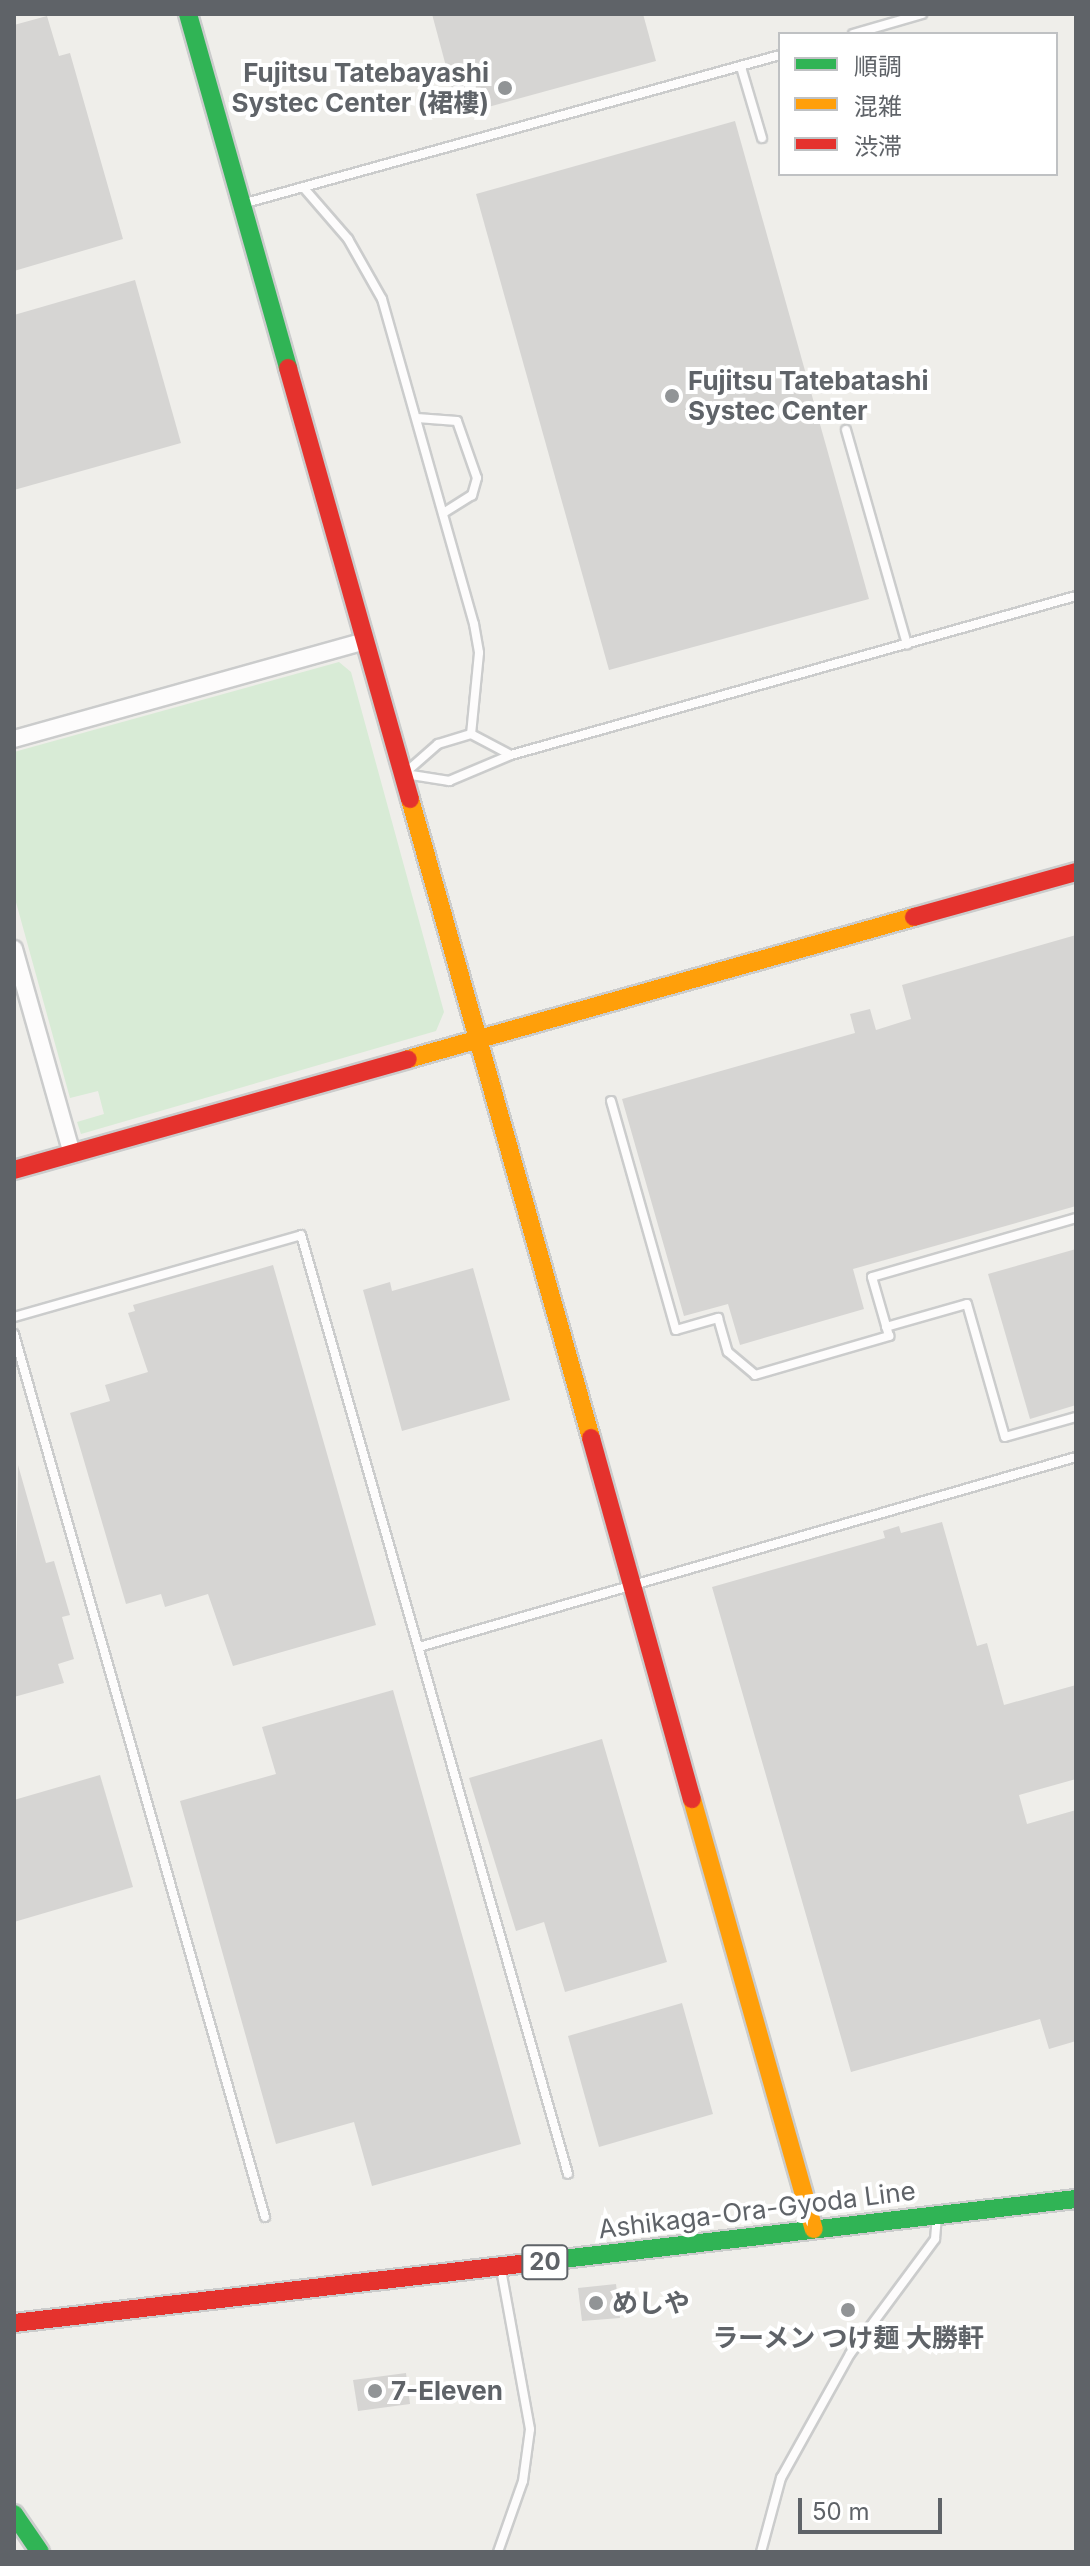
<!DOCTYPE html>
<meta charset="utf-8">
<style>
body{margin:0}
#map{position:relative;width:1090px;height:2566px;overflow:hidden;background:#efeeea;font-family:Inter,"Noto Sans JP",sans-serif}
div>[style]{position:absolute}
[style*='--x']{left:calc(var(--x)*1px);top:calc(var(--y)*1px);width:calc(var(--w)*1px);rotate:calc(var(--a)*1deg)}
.green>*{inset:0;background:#d8ebd6}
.building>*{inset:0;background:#d6d5d3}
.roads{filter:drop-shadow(2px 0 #cbcccc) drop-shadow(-2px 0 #cbcccc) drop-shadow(0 2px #cbcccc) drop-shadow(0 -2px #cbcccc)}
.lane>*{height:8px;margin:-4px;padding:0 4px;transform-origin:4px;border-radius:4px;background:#fdfcfc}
.street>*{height:16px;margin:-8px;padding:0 8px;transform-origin:8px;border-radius:8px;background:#fdfcfc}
.fast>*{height:18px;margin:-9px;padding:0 9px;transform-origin:9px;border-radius:9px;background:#30b455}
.slow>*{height:18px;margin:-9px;padding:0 9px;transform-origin:9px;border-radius:9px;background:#ff9f0a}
.jam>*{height:18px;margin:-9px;padding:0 9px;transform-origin:9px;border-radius:9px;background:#e5322d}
.dots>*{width:22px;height:22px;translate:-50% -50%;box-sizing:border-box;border:4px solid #fff;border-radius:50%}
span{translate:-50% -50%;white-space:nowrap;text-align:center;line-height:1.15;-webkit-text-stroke:8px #fff;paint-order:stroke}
.shield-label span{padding:2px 6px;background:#fff;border:2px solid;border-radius:6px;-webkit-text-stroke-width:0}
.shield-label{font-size:24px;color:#5f6368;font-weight:700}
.poi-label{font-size:26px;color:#5f6368;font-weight:700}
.right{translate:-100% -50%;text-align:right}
.left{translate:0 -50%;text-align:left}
.street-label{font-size:26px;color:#5f6368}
.frame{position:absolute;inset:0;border:16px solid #5f6368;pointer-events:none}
.legend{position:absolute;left:778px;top:32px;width:280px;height:144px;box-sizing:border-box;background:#fff;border:2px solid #bfc1c3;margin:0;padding:10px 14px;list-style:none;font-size:24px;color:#5f6368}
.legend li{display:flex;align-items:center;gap:16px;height:40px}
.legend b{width:40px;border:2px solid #bfc1c3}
.scale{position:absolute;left:798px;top:2498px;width:144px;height:36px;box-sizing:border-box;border:4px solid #5f6368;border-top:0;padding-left:10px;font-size:24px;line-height:28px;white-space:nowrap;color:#5f6368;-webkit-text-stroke:6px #fff;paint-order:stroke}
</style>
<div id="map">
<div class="green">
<div style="clip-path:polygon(339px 662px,351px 672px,444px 1012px,436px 1031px,81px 1134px,77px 1122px,104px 1114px,98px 1091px,70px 1098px,14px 895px,14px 752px)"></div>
</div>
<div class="building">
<div style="clip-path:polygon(432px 14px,643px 14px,656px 61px,459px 115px)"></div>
<div style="clip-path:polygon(47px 16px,59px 56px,70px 53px,123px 239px,14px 271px,14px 25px)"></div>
<div style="clip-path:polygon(735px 121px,869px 599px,609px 670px,476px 194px)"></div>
<div style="clip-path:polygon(135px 280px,181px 443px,14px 490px,14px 315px)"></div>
<div style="clip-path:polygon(1076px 935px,1076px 1206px,853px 1269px,864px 1309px,740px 1345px,728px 1304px,684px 1316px,622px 1099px,855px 1033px,850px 1014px,870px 1009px,876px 1030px,911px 1019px,902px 985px)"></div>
<div style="clip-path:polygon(1076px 1249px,1076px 1405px,1030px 1419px,988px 1274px)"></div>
<div style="clip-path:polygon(273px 1265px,376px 1625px,233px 1666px,208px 1594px,165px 1607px,161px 1594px,126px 1604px,70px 1413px,110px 1401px,105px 1385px,148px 1372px,128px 1313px,135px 1311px,133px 1305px)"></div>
<div style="clip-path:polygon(473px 1268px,510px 1400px,402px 1431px,363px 1290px,390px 1282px,392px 1291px)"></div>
<div style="clip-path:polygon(18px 1465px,46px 1563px,54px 1561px,70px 1615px,62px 1617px,74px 1659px,58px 1664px,64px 1683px,14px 1697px)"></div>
<div style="clip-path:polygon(942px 1522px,977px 1646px,987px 1643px,1004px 1705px,1076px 1685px,1076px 1779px,1019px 1795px,1027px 1824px,1076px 1810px,1076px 2041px,1049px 2049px,1040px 2019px,851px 2072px,712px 1587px,885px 1538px,883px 1531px,899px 1526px,901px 1533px)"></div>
<div style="clip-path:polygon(393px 1690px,521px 2144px,372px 2186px,354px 2122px,276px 2144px,180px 1801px,276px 1774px,262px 1727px)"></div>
<div style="clip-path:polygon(602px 1739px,667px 1962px,565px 1992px,544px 1922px,516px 1931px,469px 1778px)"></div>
<div style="clip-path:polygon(100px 1775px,133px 1887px,14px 1922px,14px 1800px)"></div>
<div style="clip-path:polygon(682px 2003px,713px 2114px,599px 2147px,568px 2036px)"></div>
<div style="clip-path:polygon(616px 2284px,620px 2318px,582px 2321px,578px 2288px)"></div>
<div style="clip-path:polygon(406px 2373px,410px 2404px,358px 2411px,353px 2380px)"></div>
</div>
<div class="roads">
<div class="lane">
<div style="--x:853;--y:34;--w:72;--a:-16.2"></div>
<div style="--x:741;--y:67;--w:74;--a:73.5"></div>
<div style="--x:303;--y:187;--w:69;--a:49.1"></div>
<div style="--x:348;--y:239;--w:69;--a:60.5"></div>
<div style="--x:382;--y:299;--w:338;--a:74.2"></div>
<div style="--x:474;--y:624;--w:29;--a:80"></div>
<div style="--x:479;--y:653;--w:81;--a:95.6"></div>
<div style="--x:242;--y:204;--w:558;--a:-15.48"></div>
<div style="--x:417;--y:418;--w:40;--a:4.3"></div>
<div style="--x:457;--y:421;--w:60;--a:70.7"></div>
<div style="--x:477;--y:478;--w:18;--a:106"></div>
<div style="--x:472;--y:495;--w:34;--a:148"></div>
<div style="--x:846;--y:430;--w:223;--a:74.1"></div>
<div style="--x:405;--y:773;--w:44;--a:-41.3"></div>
<div style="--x:438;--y:744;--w:34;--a:-17"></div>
<div style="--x:471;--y:734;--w:45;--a:27.7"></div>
<div style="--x:405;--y:774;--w:45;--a:9"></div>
<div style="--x:449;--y:781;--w:67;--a:-22.8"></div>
<div style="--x:511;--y:755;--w:587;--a:-15.72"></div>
<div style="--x:611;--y:1101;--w:238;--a:74.2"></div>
<div style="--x:676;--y:1330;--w:44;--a:-15.9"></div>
<div style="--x:718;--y:1318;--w:35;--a:74"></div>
<div style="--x:728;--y:1352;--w:35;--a:40"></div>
<div style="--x:755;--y:1375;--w:140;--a:-16.2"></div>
<div style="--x:889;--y:1336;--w:61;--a:-106.1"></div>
<div style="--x:872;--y:1277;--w:212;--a:-16.1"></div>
<div style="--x:14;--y:1317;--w:298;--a:-15.9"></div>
<div style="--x:301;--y:1235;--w:976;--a:74.13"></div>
<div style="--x:886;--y:1327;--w:84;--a:-15.9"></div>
<div style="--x:967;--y:1304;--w:138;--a:74.1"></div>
<div style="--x:1005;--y:1437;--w:74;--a:-15.7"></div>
<div style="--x:14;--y:1334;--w:918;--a:74.13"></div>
<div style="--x:419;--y:1647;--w:684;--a:-16.13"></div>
<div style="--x:498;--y:2552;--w:75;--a:-70.6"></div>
<div style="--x:523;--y:2481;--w:52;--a:-82.3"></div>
<div style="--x:530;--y:2429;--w:163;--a:-100.3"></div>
<div style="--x:761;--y:2552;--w:77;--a:-74.9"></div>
<div style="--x:781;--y:2478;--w:142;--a:-60.9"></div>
<div style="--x:850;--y:2354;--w:143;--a:-53.5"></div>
<div style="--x:935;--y:2239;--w:22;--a:-85"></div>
</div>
<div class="street">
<div style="--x:14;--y:739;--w:364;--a:-15.6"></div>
<div style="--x:14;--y:949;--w:213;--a:74.2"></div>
</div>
<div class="fast">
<div style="--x:188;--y:14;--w:368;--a:74.2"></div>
<div style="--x:520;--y:2264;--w:560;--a:-6.67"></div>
<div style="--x:14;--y:2514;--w:46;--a:55.6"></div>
</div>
<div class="slow">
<div style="--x:410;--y:799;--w:664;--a:74.18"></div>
<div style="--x:408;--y:1059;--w:526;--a:-15.68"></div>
<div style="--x:692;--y:1799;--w:447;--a:74.2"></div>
</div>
<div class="jam">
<div style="--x:288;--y:368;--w:448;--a:74.2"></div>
<div style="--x:914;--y:917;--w:168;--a:-15.5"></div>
<div style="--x:14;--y:1170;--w:409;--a:-15.7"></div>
<div style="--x:591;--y:1438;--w:375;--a:74.4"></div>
<div style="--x:14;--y:2323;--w:509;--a:-6.65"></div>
</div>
</div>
<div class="dots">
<div style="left:505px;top:88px;background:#919496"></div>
<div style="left:672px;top:396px;background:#919496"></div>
<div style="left:596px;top:2303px;background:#919496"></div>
<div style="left:848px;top:2310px;background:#919496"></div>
<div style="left:375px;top:2391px;background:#919496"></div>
</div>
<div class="shield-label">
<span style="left:545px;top:2262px">20</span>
</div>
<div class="poi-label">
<span class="right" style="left:489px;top:88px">Fujitsu Tatebayashi<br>Systec Center (裙樓)</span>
<span class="left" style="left:688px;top:396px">Fujitsu Tatebatashi<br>Systec Center</span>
<span class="left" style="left:612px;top:2303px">めしや</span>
<span style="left:848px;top:2338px">ラーメン つけ麺 大勝軒</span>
<span class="left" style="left:391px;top:2391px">7-Eleven</span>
</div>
<div class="street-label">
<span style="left:757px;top:2210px;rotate:-7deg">Ashikaga-Ora-Gyoda Line</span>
</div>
<div class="frame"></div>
<ul class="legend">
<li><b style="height:10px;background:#30b455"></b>順調</li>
<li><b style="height:10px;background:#ff9f0a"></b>混雑</li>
<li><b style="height:10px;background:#e5322d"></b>渋滞</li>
</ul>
<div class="scale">50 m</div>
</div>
